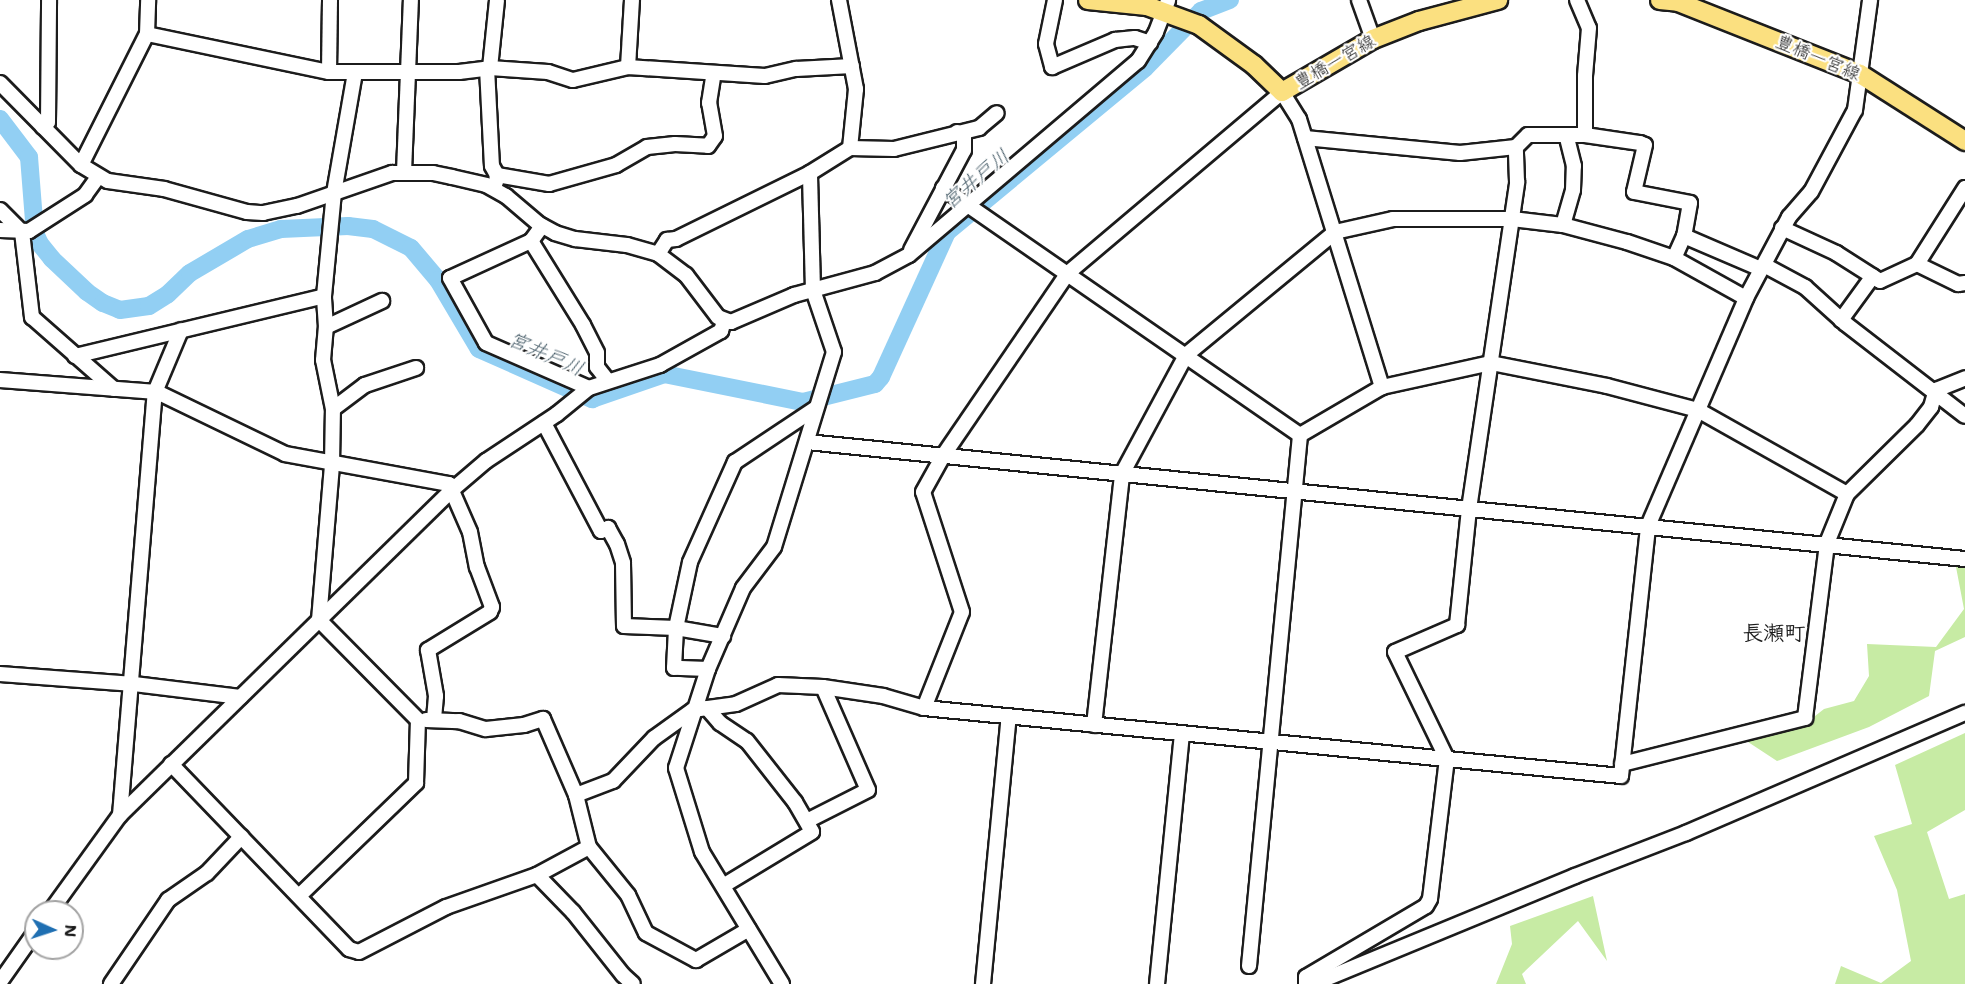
<!DOCTYPE html>
<meta charset="utf-8">
<style>
body{margin:0}
#map{position:relative;width:1965px;height:984px;overflow:hidden;background:#fff;font-family:"Shantell Sans","Klee One",sans-serif}
div>[style]{position:absolute}
[style*='--x']{left:calc(var(--x)*1px);top:calc(var(--y)*1px);width:calc(var(--w)*1px);rotate:calc(var(--a)*1deg)}
.green>*{inset:0;background:#c7eba4}
.river>*{height:18px;margin:-9px;padding:0 9px;transform-origin:9px;border-radius:9px;background:#92cff3}
.roads{filter:drop-shadow(2px 0 #1c1c1c) drop-shadow(-2px 0 #1c1c1c) drop-shadow(0 2px #1c1c1c) drop-shadow(0 -2px #1c1c1c)}
.minor>*{height:14px;margin:-7px;padding:0 7px;transform-origin:7px;border-radius:7px;background:#fff}
.major>*{height:18px;margin:-9px;padding:0 9px;transform-origin:9px;border-radius:9px;background:#fbe080}
span{translate:-50% -50%;white-space:nowrap;text-align:center;line-height:1.15;-webkit-text-stroke:4.5px #fff;paint-order:stroke}
.street-label{font-size:18px;color:#1c1c1c}
.water-label{font-size:20px;color:#455b67;font-style:italic}
.quarter-label{font-size:21px;color:#1c1c1c;font-weight:700}
.north{position:absolute;left:24px;top:900px;width:60px;height:60px;box-sizing:border-box;background:#fff;border:2px solid #a4a4a4;border-radius:50%;rotate:93deg;font-size:16px;font-weight:700;line-height:24px;text-align:center;color:#1c1c1c}
.north::after{content:'';display:block;margin:auto;width:21px;height:27px;background:#1f6fb2;clip-path:polygon(50% 0,100% 100%,50% 72%,0 100%)}
</style>
<div id="map">
<div class="green">
<div style="clip-path:polygon(1956px 567px,1965px 567px,1965px 637px,1935px 651px,1929px 696px,1869px 727px,1777px 761px,1745px 740px,1810px 720px,1824px 709px,1854px 701px,1869px 676px,1867px 644px,1936px 647px,1964px 609px)"></div>
<div style="clip-path:polygon(1965px 733px,1965px 810px,1927px 832px,1949px 899px,1965px 894px,1965px 984px,1835px 984px,1841px 966px,1881px 983px,1911px 961px,1897px 890px,1874px 836px,1912px 824px,1895px 765px)"></div>
<div style="clip-path:polygon(1593px 896px,1607px 961px,1578px 921px,1522px 974px,1526px 984px,1496px 984px,1512px 944px,1510px 926px)"></div>
</div>
<div class="river">
<div style="--x:0;--y:119;--w:48;--a:52.7"></div>
<div style="--x:29;--y:157;--w:76;--a:85.5"></div>
<div style="--x:35;--y:233;--w:12;--a:66"></div>
<div style="--x:40;--y:244;--w:19;--a:51"></div>
<div style="--x:52;--y:259;--w:48;--a:43.3"></div>
<div style="--x:87;--y:292;--w:19;--a:35"></div>
<div style="--x:103;--y:303;--w:18;--a:22"></div>
<div style="--x:120;--y:310;--w:29;--a:-8"></div>
<div style="--x:149;--y:306;--w:22;--a:-32"></div>
<div style="--x:168;--y:294;--w:30;--a:-44"></div>
<div style="--x:190;--y:273;--w:67;--a:-30.4"></div>
<div style="--x:248;--y:239;--w:34;--a:-17"></div>
<div style="--x:281;--y:229;--w:67;--a:-2.6"></div>
<div style="--x:348;--y:226;--w:25;--a:7"></div>
<div style="--x:373;--y:229;--w:42;--a:26.6"></div>
<div style="--x:411;--y:248;--w:42;--a:49.8"></div>
<div style="--x:438;--y:280;--w:80;--a:59.3"></div>
<div style="--x:479;--y:349;--w:124;--a:23.9"></div>
<div style="--x:592;--y:399;--w:76;--a:-19.1"></div>
<div style="--x:664;--y:374;--w:142;--a:11.4"></div>
<div style="--x:803;--y:402;--w:74;--a:-14"></div>
<div style="--x:875;--y:384;--w:9;--a:-49"></div>
<div style="--x:881;--y:377;--w:159;--a:-65.5"></div>
<div style="--x:947;--y:232;--w:257;--a:-39.6"></div>
<div style="--x:1145;--y:68;--w:80;--a:-45.5"></div>
<div style="--x:1201;--y:11;--w:31;--a:-21"></div>
</div>
<div class="roads">
<div class="minor">
<div style="--x:839;--y:0;--w:91;--a:79.2"></div>
<div style="--x:856;--y:89;--w:59;--a:95.8"></div>
<div style="--x:1055;--y:0;--w:45;--a:101.6"></div>
<div style="--x:1046;--y:44;--w:24;--a:75"></div>
<div style="--x:1052;--y:67;--w:69;--a:-23.2"></div>
<div style="--x:1115;--y:40;--w:20;--a:-6"></div>
<div style="--x:1135;--y:38;--w:16;--a:18"></div>
<div style="--x:1359;--y:0;--w:41;--a:70.3"></div>
<div style="--x:1577;--y:0;--w:30;--a:67"></div>
<div style="--x:1589;--y:28;--w:48;--a:94.8"></div>
<div style="--x:1585;--y:76;--w:59;--a:90"></div>
<div style="--x:147;--y:34;--w:186;--a:11.8"></div>
<div style="--x:329;--y:72;--w:130;--a:0"></div>
<div style="--x:459;--y:72;--w:31;--a:-7"></div>
<div style="--x:490;--y:68;--w:58;--a:3.9"></div>
<div style="--x:548;--y:72;--w:26;--a:18"></div>
<div style="--x:573;--y:80;--w:57;--a:-13.3"></div>
<div style="--x:628;--y:67;--w:137;--a:3.8"></div>
<div style="--x:765;--y:76;--w:32;--a:-13"></div>
<div style="--x:796;--y:69;--w:56;--a:-3.1"></div>
<div style="--x:628;--y:67;--w:67;--a:-86.6"></div>
<div style="--x:487;--y:68;--w:98;--a:87.1"></div>
<div style="--x:492;--y:166;--w:10;--a:61"></div>
<div style="--x:497;--y:175;--w:7;--a:98"></div>
<div style="--x:490;--y:68;--w:68;--a:-84.1"></div>
<div style="--x:329;--y:72;--w:72;--a:-89.2"></div>
<div style="--x:0;--y:83;--w:115;--a:45.4"></div>
<div style="--x:81;--y:165;--w:31;--a:31"></div>
<div style="--x:108;--y:181;--w:57;--a:8.1"></div>
<div style="--x:164;--y:189;--w:86;--a:15.5"></div>
<div style="--x:247;--y:212;--w:16;--a:4"></div>
<div style="--x:263;--y:213;--w:35;--a:-12"></div>
<div style="--x:297;--y:206;--w:101;--a:-19.2"></div>
<div style="--x:392;--y:173;--w:41;--a:0"></div>
<div style="--x:433;--y:173;--w:19;--a:12"></div>
<div style="--x:452;--y:177;--w:35;--a:13"></div>
<div style="--x:486;--y:185;--w:23;--a:29"></div>
<div style="--x:506;--y:196;--w:43;--a:40.3"></div>
<div style="--x:539;--y:224;--w:18;--a:29"></div>
<div style="--x:555;--y:233;--w:21;--a:17"></div>
<div style="--x:575;--y:239;--w:52;--a:6.6"></div>
<div style="--x:627;--y:245;--w:32;--a:16"></div>
<div style="--x:658;--y:254;--w:35;--a:37"></div>
<div style="--x:686;--y:275;--w:53;--a:52.7"></div>
<div style="--x:718;--y:317;--w:14;--a:21"></div>
<div style="--x:731;--y:322;--w:69;--a:-23.2"></div>
<div style="--x:794;--y:295;--w:84;--a:-15.2"></div>
<div style="--x:875;--y:273;--w:38;--a:-28"></div>
<div style="--x:909;--y:255;--w:300;--a:-40.3"></div>
<div style="--x:1138;--y:61;--w:34;--a:-58"></div>
<div style="--x:1156;--y:32;--w:34;--a:-69"></div>
<div style="--x:43;--y:127;--w:7;--a:-45"></div>
<div style="--x:48;--y:122;--w:122;--a:-89.5"></div>
<div style="--x:1305;--y:138;--w:156;--a:5.5"></div>
<div style="--x:1460;--y:153;--w:56;--a:-6.1"></div>
<div style="--x:1516;--y:147;--w:17;--a:-45"></div>
<div style="--x:1528;--y:135;--w:57;--a:0"></div>
<div style="--x:1585;--y:135;--w:56;--a:8.3"></div>
<div style="--x:1640;--y:143;--w:5;--a:22"></div>
<div style="--x:1645;--y:145;--w:48;--a:103.2"></div>
<div style="--x:1634;--y:192;--w:57;--a:11.1"></div>
<div style="--x:1690;--y:203;--w:34;--a:100"></div>
<div style="--x:1684;--y:236;--w:24;--a:114"></div>
<div style="--x:81;--y:165;--w:147;--a:-63.3"></div>
<div style="--x:147;--y:34;--w:34;--a:-88"></div>
<div style="--x:404;--y:172;--w:172;--a:-87.7"></div>
<div style="--x:497;--y:175;--w:53;--a:9.8"></div>
<div style="--x:549;--y:184;--w:70;--a:-15.8"></div>
<div style="--x:616;--y:165;--w:36;--a:-30"></div>
<div style="--x:647;--y:147;--w:28;--a:-6"></div>
<div style="--x:675;--y:144;--w:33;--a:3"></div>
<div style="--x:708;--y:146;--w:12;--a:-55"></div>
<div style="--x:715;--y:136;--w:34;--a:-100"></div>
<div style="--x:709;--y:103;--w:30;--a:-81"></div>
<div style="--x:943;--y:188;--w:434;--a:34.7"></div>
<div style="--x:0;--y:210;--w:31;--a:45"></div>
<div style="--x:22;--y:232;--w:86;--a:83.3"></div>
<div style="--x:32;--y:317;--w:109;--a:41.3"></div>
<div style="--x:1563;--y:225;--w:36;--a:-74"></div>
<div style="--x:1573;--y:190;--w:24;--a:-88"></div>
<div style="--x:1574;--y:166;--w:32;--a:-104"></div>
<div style="--x:542;--y:226;--w:19;--a:126"></div>
<div style="--x:531;--y:241;--w:89;--a:155.4"></div>
<div style="--x:450;--y:278;--w:74;--a:61"></div>
<div style="--x:486;--y:343;--w:112;--a:23.6"></div>
<div style="--x:1782;--y:228;--w:60;--a:24.8"></div>
<div style="--x:1836;--y:253;--w:52;--a:32.5"></div>
<div style="--x:1880;--y:281;--w:41;--a:-24.7"></div>
<div style="--x:1917;--y:264;--w:90;--a:-57.7"></div>
<div style="--x:0;--y:230;--w:29;--a:2"></div>
<div style="--x:29;--y:231;--w:67;--a:-32.7"></div>
<div style="--x:85;--y:195;--w:22;--a:-54"></div>
<div style="--x:1684;--y:236;--w:84;--a:23.2"></div>
<div style="--x:531;--y:241;--w:99;--a:58.2"></div>
<div style="--x:583;--y:325;--w:31;--a:63"></div>
<div style="--x:597;--y:353;--w:14;--a:90"></div>
<div style="--x:597;--y:367;--w:16;--a:52"></div>
<div style="--x:911;--y:250;--w:113;--a:-62.1"></div>
<div style="--x:964;--y:150;--w:14;--a:-90"></div>
<div style="--x:964;--y:136;--w:8;--a:-150"></div>
<div style="--x:658;--y:254;--w:17;--a:-57"></div>
<div style="--x:667;--y:240;--w:9;--a:-6"></div>
<div style="--x:676;--y:239;--w:149;--a:-26.2"></div>
<div style="--x:810;--y:173;--w:47;--a:-32"></div>
<div style="--x:850;--y:148;--w:44;--a:1.3"></div>
<div style="--x:894;--y:149;--w:88;--a:-13.9"></div>
<div style="--x:979;--y:128;--w:23;--a:-40"></div>
<div style="--x:1917;--y:264;--w:46;--a:26"></div>
<div style="--x:1958;--y:284;--w:7;--a:-8"></div>
<div style="--x:1764;--y:265;--w:47;--a:28.2"></div>
<div style="--x:1805;--y:287;--w:55;--a:42.1"></div>
<div style="--x:1846;--y:324;--w:150;--a:37.7"></div>
<div style="--x:1841;--y:320;--w:54;--a:-54"></div>
<div style="--x:326;--y:327;--w:62;--a:-24.9"></div>
<div style="--x:75;--y:356;--w:256;--a:-13.5"></div>
<div style="--x:0;--y:380;--w:157;--a:4.4"></div>
<div style="--x:157;--y:392;--w:142;--a:25.8"></div>
<div style="--x:285;--y:454;--w:167;--a:10.4"></div>
<div style="--x:449;--y:484;--w:52;--a:66.4"></div>
<div style="--x:470;--y:532;--w:36;--a:79"></div>
<div style="--x:477;--y:567;--w:43;--a:69.4"></div>
<div style="--x:492;--y:607;--w:5;--a:112"></div>
<div style="--x:490;--y:612;--w:73;--a:148.5"></div>
<div style="--x:428;--y:650;--w:47;--a:80.1"></div>
<div style="--x:436;--y:696;--w:24;--a:95"></div>
<div style="--x:333;--y:409;--w:40;--a:-37"></div>
<div style="--x:365;--y:385;--w:54;--a:-18.4"></div>
<div style="--x:544;--y:423;--w:122;--a:62.2"></div>
<div style="--x:601;--y:531;--w:8;--a:-23"></div>
<div style="--x:608;--y:528;--w:18;--a:61"></div>
<div style="--x:617;--y:544;--w:20;--a:72"></div>
<div style="--x:623;--y:563;--w:63;--a:89.1"></div>
<div style="--x:624;--y:626;--w:52;--a:2.2"></div>
<div style="--x:676;--y:628;--w:48;--a:9.7"></div>
<div style="--x:807;--y:442;--w:1164;--a:5.77"></div>
<div style="--x:708;--y:669;--w:34;--a:-178"></div>
<div style="--x:674;--y:668;--w:40;--a:-87.1"></div>
<div style="--x:676;--y:628;--w:67;--a:-78"></div>
<div style="--x:690;--y:562;--w:110;--a:-65.8"></div>
<div style="--x:735;--y:462;--w:97;--a:-33.7"></div>
<div style="--x:0;--y:674;--w:134;--a:4.3"></div>
<div style="--x:134;--y:684;--w:107;--a:7"></div>
<div style="--x:823;--y:687;--w:61;--a:8.5"></div>
<div style="--x:883;--y:696;--w:43;--a:16.3"></div>
<div style="--x:924;--y:708;--w:700;--a:5.57"></div>
<div style="--x:1621;--y:776;--w:251;--a:-83.8"></div>
<div style="--x:1648;--y:526;--w:248;--a:-66.7"></div>
<div style="--x:1746;--y:298;--w:92;--a:-62"></div>
<div style="--x:1789;--y:217;--w:33;--a:-49"></div>
<div style="--x:1811;--y:192;--w:93;--a:-61.8"></div>
<div style="--x:1855;--y:110;--w:111;--a:-82.2"></div>
<div style="--x:707;--y:708;--w:20;--a:49"></div>
<div style="--x:720;--y:723;--w:32;--a:34"></div>
<div style="--x:747;--y:741;--w:78;--a:51.8"></div>
<div style="--x:795;--y:802;--w:34;--a:60"></div>
<div style="--x:812;--y:832;--w:104;--a:148.8"></div>
<div style="--x:924;--y:708;--w:103;--a:-68.4"></div>
<div style="--x:962;--y:612;--w:126;--a:-108"></div>
<div style="--x:923;--y:492;--w:41;--a:-60.9"></div>
<div style="--x:943;--y:456;--w:222;--a:-55.7"></div>
<div style="--x:1068;--y:273;--w:280;--a:-40.2"></div>
<div style="--x:1282;--y:92;--w:32;--a:58"></div>
<div style="--x:1299;--y:119;--w:281;--a:72.8"></div>
<div style="--x:426;--y:720;--w:33;--a:2"></div>
<div style="--x:459;--y:721;--w:28;--a:17"></div>
<div style="--x:486;--y:729;--w:38;--a:-6"></div>
<div style="--x:524;--y:725;--w:20;--a:-18"></div>
<div style="--x:543;--y:719;--w:83;--a:66.5"></div>
<div style="--x:576;--y:795;--w:54;--a:76"></div>
<div style="--x:589;--y:847;--w:62;--a:50.9"></div>
<div style="--x:628;--y:895;--w:42;--a:64.7"></div>
<div style="--x:646;--y:933;--w:57;--a:28.4"></div>
<div style="--x:696;--y:960;--w:61;--a:-30.3"></div>
<div style="--x:1094;--y:725;--w:253;--a:-83.6"></div>
<div style="--x:1122;--y:474;--w:135;--a:-61.7"></div>
<div style="--x:1186;--y:355;--w:193;--a:-39.5"></div>
<div style="--x:1335;--y:232;--w:59;--a:-12.6"></div>
<div style="--x:1393;--y:219;--w:119;--a:0"></div>
<div style="--x:1512;--y:219;--w:51;--a:6.7"></div>
<div style="--x:1563;--y:225;--w:66;--a:14.9"></div>
<div style="--x:1627;--y:242;--w:50;--a:18.8"></div>
<div style="--x:1674;--y:258;--w:82;--a:29.1"></div>
<div style="--x:171;--y:764;--w:257;--a:46.1"></div>
<div style="--x:349;--y:949;--w:10;--a:17"></div>
<div style="--x:359;--y:952;--w:98;--a:-27.3"></div>
<div style="--x:446;--y:907;--w:96;--a:-19.4"></div>
<div style="--x:537;--y:875;--w:59;--a:-28.3"></div>
<div style="--x:1622;--y:764;--w:189;--a:-14.1"></div>
<div style="--x:1805;--y:718;--w:176;--a:-82.8"></div>
<div style="--x:1827;--y:543;--w:53;--a:-67.8"></div>
<div style="--x:1847;--y:494;--w:98;--a:-44.6"></div>
<div style="--x:1917;--y:425;--w:23;--a:-52"></div>
<div style="--x:1931;--y:407;--w:18;--a:-74"></div>
<div style="--x:1936;--y:390;--w:31;--a:-22"></div>
<div style="--x:576;--y:795;--w:40;--a:-21"></div>
<div style="--x:613;--y:781;--w:59;--a:-46.4"></div>
<div style="--x:654;--y:738;--w:48;--a:-35.7"></div>
<div style="--x:693;--y:710;--w:43;--a:-7.9"></div>
<div style="--x:736;--y:704;--w:46;--a:-24.3"></div>
<div style="--x:778;--y:685;--w:45;--a:2.5"></div>
<div style="--x:823;--y:687;--w:112;--a:66.4"></div>
<div style="--x:868;--y:790;--w:68;--a:153.1"></div>
<div style="--x:120;--y:815;--w:424;--a:-85.3"></div>
<div style="--x:155;--y:392;--w:67;--a:-67.2"></div>
<div style="--x:537;--y:875;--w:52;--a:45.8"></div>
<div style="--x:573;--y:912;--w:80;--a:51.6"></div>
<div style="--x:623;--y:975;--w:13;--a:42"></div>
<div style="--x:299;--y:896;--w:163;--a:-44"></div>
<div style="--x:416;--y:783;--w:63;--a:-88.2"></div>
<div style="--x:418;--y:720;--w:141;--a:-134.7"></div>
<div style="--x:319;--y:620;--w:157;--a:-85.2"></div>
<div style="--x:332;--y:464;--w:55;--a:-89"></div>
<div style="--x:333;--y:409;--w:50;--a:-101.5"></div>
<div style="--x:323;--y:360;--w:33;--a:-85"></div>
<div style="--x:326;--y:327;--w:31;--a:-94"></div>
<div style="--x:324;--y:296;--w:103;--a:-84.5"></div>
<div style="--x:334;--y:193;--w:122;--a:-80.1"></div>
<div style="--x:50;--y:912;--w:120;--a:-54.2"></div>
<div style="--x:120;--y:815;--w:465;--a:-44.4"></div>
<div style="--x:452;--y:490;--w:45;--a:-40.5"></div>
<div style="--x:486;--y:461;--w:85;--a:-33.5"></div>
<div style="--x:557;--y:414;--w:41;--a:-39.1"></div>
<div style="--x:589;--y:388;--w:75;--a:-17.9"></div>
<div style="--x:660;--y:365;--w:70;--a:-29.1"></div>
<div style="--x:721;--y:331;--w:10;--a:-73"></div>
<div style="--x:1249;--y:966;--w:533;--a:-84.51"></div>
<div style="--x:1300;--y:435;--w:95;--a:-30.3"></div>
<div style="--x:1382;--y:387;--w:112;--a:-12.4"></div>
<div style="--x:1491;--y:363;--w:118;--a:11.2"></div>
<div style="--x:1607;--y:386;--w:94;--a:14.8"></div>
<div style="--x:1698;--y:410;--w:171;--a:29.4"></div>
<div style="--x:0;--y:982;--w:62;--a:-54.8"></div>
<div style="--x:111;--y:984;--w:102;--a:-55.8"></div>
<div style="--x:168;--y:900;--w:47;--a:-34.7"></div>
<div style="--x:207;--y:873;--w:50;--a:-46.6"></div>
<div style="--x:782;--y:984;--w:154;--a:-121.2"></div>
<div style="--x:702;--y:852;--w:88;--a:-107.2"></div>
<div style="--x:676;--y:768;--w:104;--a:-72.1"></div>
<div style="--x:708;--y:669;--w:88;--a:-66.6"></div>
<div style="--x:743;--y:588;--w:51;--a:-52.9"></div>
<div style="--x:774;--y:547;--w:204;--a:-72.9"></div>
<div style="--x:834;--y:352;--w:65;--a:-108.7"></div>
<div style="--x:813;--y:290;--w:117;--a:-91.5"></div>
<div style="--x:983;--y:984;--w:269;--a:-84.5"></div>
<div style="--x:1157;--y:984;--w:252;--a:-84.3"></div>
<div style="--x:1306;--y:984;--w:7;--a:-90"></div>
<div style="--x:1306;--y:977;--w:139;--a:-30.6"></div>
<div style="--x:1426;--y:906;--w:8;--a:-60"></div>
<div style="--x:1430;--y:899;--w:141;--a:-83.1"></div>
<div style="--x:1447;--y:759;--w:119;--a:-115.9"></div>
<div style="--x:1395;--y:652;--w:68;--a:-23.5"></div>
<div style="--x:1457;--y:625;--w:117;--a:-84.1"></div>
<div style="--x:1469;--y:509;--w:331;--a:-81.6"></div>
<div style="--x:1517;--y:182;--w:35;--a:-92"></div>
<div style="--x:1313;--y:984;--w:283;--a:-22.4"></div>
<div style="--x:1575;--y:876;--w:119;--a:-21.2"></div>
<div style="--x:1686;--y:833;--w:304;--a:-23.3"></div>
</div>
<div class="major">
<div style="--x:1088;--y:0;--w:59;--a:5.8"></div>
<div style="--x:1147;--y:6;--w:55;--a:20.1"></div>
<div style="--x:1199;--y:25;--w:68;--a:36"></div>
<div style="--x:1254;--y:65;--w:39;--a:44"></div>
<div style="--x:1282;--y:92;--w:105;--a:-30.2"></div>
<div style="--x:1373;--y:39;--w:49;--a:-21.4"></div>
<div style="--x:1419;--y:21;--w:82;--a:-14.9"></div>
<div style="--x:1660;--y:0;--w:18;--a:6"></div>
<div style="--x:1678;--y:2;--w:196;--a:21.6"></div>
<div style="--x:1860;--y:74;--w:125;--a:32.5"></div>
</div>
</div>
<div class="street-label">
<span style="left:1818px;top:58px;rotate:23deg">豊橋一宮線</span>
<span style="left:1335px;top:62px;rotate:-30deg">豊橋一宮線</span>
</div>
<div class="water-label">
<span style="left:976px;top:179px;rotate:-40deg">宮井戸川</span>
<span style="left:546px;top:354px;rotate:24deg">宮井戸川</span>
</div>
<div class="quarter-label">
<span style="left:1774px;top:633px">長瀬町</span>
</div>
<div class="north">N</div>
</div>
